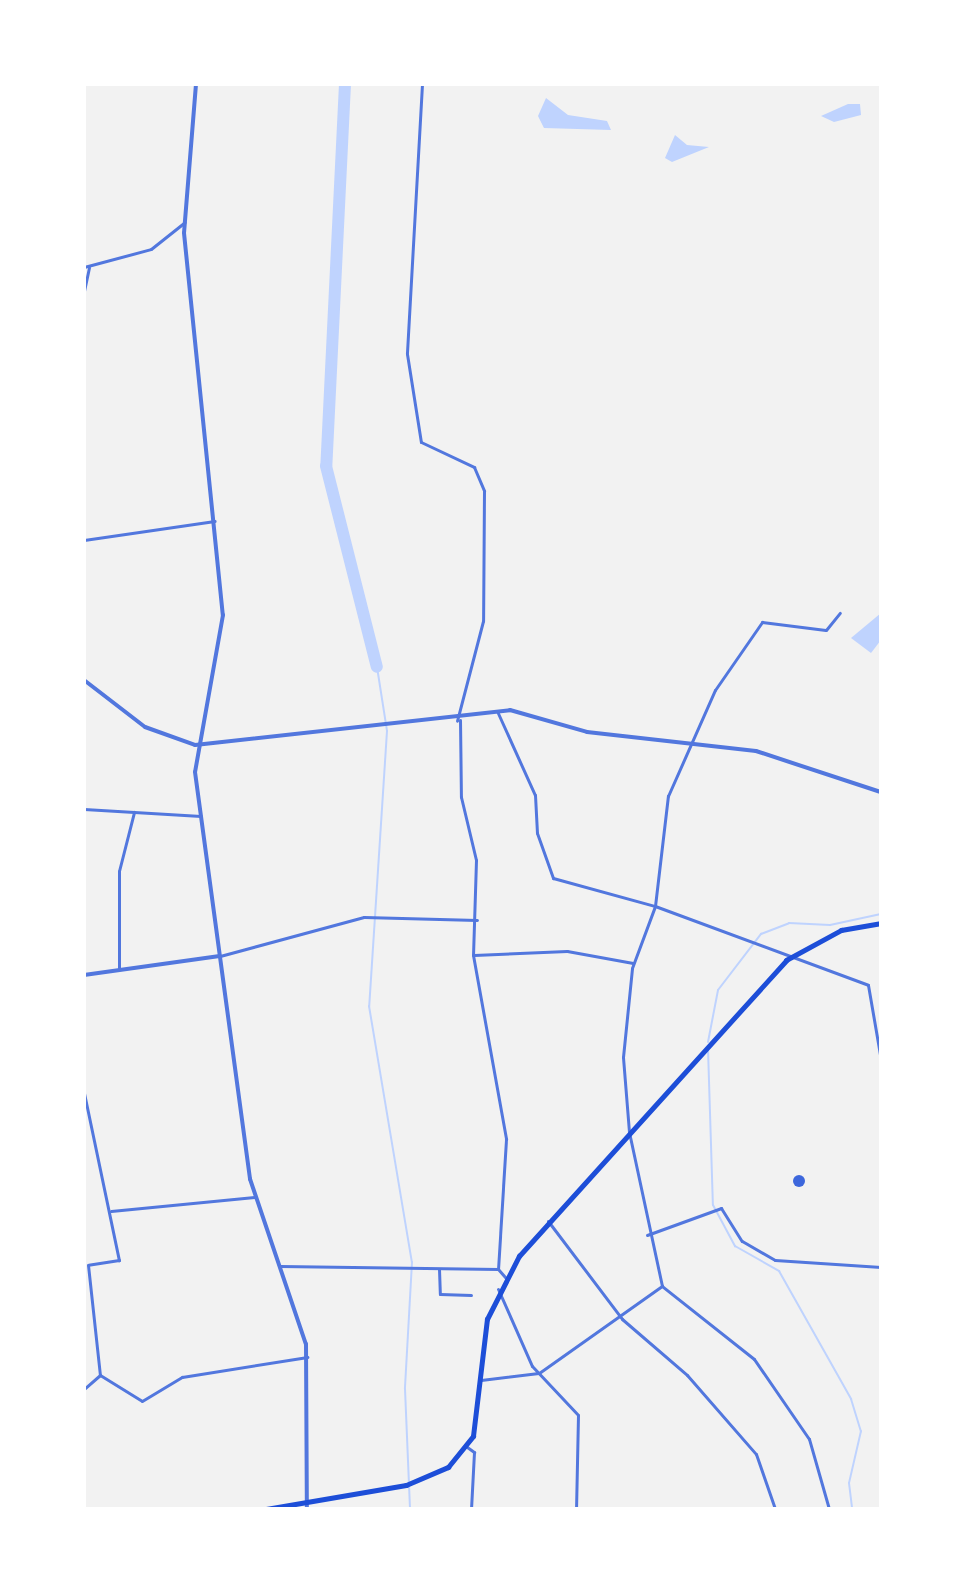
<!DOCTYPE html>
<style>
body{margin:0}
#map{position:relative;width:965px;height:1593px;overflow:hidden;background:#f2f2f2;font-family:Raleway,sans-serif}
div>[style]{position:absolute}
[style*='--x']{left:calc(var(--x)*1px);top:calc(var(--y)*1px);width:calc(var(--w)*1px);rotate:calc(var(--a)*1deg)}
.water>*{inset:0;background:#bfd3fe}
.stream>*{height:2px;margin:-1px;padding:0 1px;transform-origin:1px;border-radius:1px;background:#bfd3fe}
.river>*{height:12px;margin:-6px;padding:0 6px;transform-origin:6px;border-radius:6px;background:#bfd3fe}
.building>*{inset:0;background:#3d67dc}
.round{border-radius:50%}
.minor>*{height:3px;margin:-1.5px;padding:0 1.5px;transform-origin:1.5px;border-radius:1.5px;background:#5277de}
.tertiary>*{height:4px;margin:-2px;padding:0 2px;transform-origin:2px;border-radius:2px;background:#5277de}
.primary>*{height:5px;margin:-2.5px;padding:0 2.5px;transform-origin:2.5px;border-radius:2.5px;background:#1d4ed8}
span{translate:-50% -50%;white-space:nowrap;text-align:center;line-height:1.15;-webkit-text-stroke:8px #fff;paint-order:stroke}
.frame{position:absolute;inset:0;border:86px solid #fff;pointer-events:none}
</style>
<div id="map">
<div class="water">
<div style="clip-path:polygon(546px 98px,568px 115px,607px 121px,611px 130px,544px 128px,538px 116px)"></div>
<div style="clip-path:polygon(848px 104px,860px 104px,861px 115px,834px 122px,821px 116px)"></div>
<div style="clip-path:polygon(675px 135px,687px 145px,709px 147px,672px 162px,665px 158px)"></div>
<div style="clip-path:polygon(881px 613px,881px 640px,871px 653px,851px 638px)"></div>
</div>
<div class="stream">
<div style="--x:377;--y:667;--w:65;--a:81.1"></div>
<div style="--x:387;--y:731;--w:276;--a:93.7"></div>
<div style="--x:369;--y:1006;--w:260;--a:80.5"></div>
<div style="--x:412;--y:1262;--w:127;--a:93.2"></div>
<div style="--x:405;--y:1389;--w:120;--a:87.6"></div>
<div style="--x:708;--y:1042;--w:53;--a:-79.1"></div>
<div style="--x:718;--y:990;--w:71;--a:-52.5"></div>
<div style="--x:761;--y:934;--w:30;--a:-21"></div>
<div style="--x:789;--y:923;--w:41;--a:2.8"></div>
<div style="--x:830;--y:925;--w:52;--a:-12.2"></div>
<div style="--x:708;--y:1049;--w:156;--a:88.2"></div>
<div style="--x:713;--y:1205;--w:47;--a:61.8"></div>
<div style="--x:735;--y:1246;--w:51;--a:29.6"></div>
<div style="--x:779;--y:1271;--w:147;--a:60.6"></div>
<div style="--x:851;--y:1399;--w:34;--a:73"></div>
<div style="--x:861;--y:1431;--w:53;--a:103"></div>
<div style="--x:849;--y:1483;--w:26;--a:83"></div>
</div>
<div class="river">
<div style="--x:345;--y:84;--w:382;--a:92.8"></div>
<div style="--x:326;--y:466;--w:207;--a:75.8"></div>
</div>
<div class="building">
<div class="round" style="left:793px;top:1175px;width:12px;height:12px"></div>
</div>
<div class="minor">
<div style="--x:422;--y:84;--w:270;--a:93.2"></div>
<div style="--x:407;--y:354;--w:89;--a:81"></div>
<div style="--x:421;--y:442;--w:59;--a:25.3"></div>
<div style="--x:474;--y:467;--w:26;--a:67"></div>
<div style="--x:484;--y:491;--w:130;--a:90.4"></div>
<div style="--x:483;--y:621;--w:103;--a:104.6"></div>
<div style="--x:84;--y:267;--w:69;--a:-15"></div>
<div style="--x:151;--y:249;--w:43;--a:-38.5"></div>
<div style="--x:84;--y:291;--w:24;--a:-78"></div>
<div style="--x:84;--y:540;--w:132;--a:-8.3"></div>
<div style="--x:497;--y:711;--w:92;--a:65.7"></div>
<div style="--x:535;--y:795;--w:38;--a:87"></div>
<div style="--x:537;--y:833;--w:48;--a:70.4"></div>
<div style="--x:553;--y:878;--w:106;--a:15.4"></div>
<div style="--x:655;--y:906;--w:227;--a:20.3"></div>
<div style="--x:868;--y:985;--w:76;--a:80.2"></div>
<div style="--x:460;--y:720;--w:77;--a:89.3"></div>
<div style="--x:461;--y:797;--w:65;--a:76.6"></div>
<div style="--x:476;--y:860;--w:95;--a:91.8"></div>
<div style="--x:473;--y:955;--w:187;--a:79.8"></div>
<div style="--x:506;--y:1139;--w:130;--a:93.5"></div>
<div style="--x:84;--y:809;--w:117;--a:3.4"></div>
<div style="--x:474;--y:955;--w:93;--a:-2.5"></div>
<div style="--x:567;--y:951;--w:67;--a:10.3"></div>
<div style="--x:220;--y:956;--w:149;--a:-15.2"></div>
<div style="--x:364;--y:917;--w:113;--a:1.5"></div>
<div style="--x:119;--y:969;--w:98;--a:-90"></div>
<div style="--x:119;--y:871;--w:61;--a:-75.7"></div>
<div style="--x:84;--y:1093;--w:171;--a:78.2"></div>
<div style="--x:119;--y:1260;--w:31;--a:171"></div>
<div style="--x:88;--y:1265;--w:111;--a:83.8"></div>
<div style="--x:100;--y:1375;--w:21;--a:139"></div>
<div style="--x:111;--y:1211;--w:144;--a:-5.6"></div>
<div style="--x:548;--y:1221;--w:123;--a:52.9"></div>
<div style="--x:622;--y:1319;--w:86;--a:40.7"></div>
<div style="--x:687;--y:1375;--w:105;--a:48.9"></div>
<div style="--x:756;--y:1454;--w:58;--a:70.9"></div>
<div style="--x:647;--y:1235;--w:79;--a:-20"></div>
<div style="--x:721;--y:1208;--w:39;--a:58"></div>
<div style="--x:742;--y:1241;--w:38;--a:30"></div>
<div style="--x:775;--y:1260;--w:106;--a:3.8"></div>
<div style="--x:280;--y:1266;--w:218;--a:0.8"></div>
<div style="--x:498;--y:1269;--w:11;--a:49"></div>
<div style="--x:439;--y:1269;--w:25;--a:88"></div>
<div style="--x:440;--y:1294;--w:31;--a:2"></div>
<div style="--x:498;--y:1289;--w:84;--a:66.2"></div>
<div style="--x:532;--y:1366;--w:67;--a:46.8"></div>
<div style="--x:578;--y:1415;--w:94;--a:91.2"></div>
<div style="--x:100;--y:1375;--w:49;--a:31.8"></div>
<div style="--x:142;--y:1401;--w:47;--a:-31"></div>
<div style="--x:182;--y:1377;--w:127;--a:-9.1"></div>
<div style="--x:481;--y:1380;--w:58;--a:-6.9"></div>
<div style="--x:539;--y:1373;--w:151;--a:-35.3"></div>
<div style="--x:467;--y:1447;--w:9;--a:36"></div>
<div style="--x:474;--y:1452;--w:57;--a:93"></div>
<div style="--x:829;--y:1509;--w:73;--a:-105.9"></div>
<div style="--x:809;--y:1439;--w:97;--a:-124.5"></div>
<div style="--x:754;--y:1359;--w:117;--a:-141.6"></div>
<div style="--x:662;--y:1286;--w:157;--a:-102.1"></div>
<div style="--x:629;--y:1132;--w:75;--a:-94.6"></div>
<div style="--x:623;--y:1057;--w:89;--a:-84.2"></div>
<div style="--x:632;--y:968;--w:66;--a:-69.6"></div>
<div style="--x:655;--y:906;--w:111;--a:-83.3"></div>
<div style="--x:668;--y:796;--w:116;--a:-66.1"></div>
<div style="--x:715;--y:690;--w:83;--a:-55.3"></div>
<div style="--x:762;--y:622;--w:64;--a:7.1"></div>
<div style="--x:826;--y:630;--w:22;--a:-51"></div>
</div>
<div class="tertiary">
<div style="--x:196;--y:84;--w:149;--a:94.6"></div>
<div style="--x:184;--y:233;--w:384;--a:84.2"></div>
<div style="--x:223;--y:615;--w:159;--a:100.1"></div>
<div style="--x:195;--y:772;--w:411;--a:82.3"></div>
<div style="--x:250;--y:1179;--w:174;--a:71.3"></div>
<div style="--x:306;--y:1344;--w:165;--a:89.7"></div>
<div style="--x:84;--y:680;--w:77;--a:37.6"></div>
<div style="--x:145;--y:727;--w:53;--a:19.8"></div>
<div style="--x:195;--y:745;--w:317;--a:-6.3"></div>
<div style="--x:510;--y:710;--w:80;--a:15.9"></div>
<div style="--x:587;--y:732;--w:170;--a:6.4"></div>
<div style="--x:756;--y:751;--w:132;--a:18.2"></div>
<div style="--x:84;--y:975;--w:137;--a:-8"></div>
</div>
<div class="primary">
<div style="--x:266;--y:1509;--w:142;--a:-9.7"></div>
<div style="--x:406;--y:1485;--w:46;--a:-23.2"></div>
<div style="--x:448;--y:1467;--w:40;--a:-51"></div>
<div style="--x:473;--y:1436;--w:118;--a:-83.2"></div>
<div style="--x:487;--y:1319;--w:71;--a:-63.1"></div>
<div style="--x:519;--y:1256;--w:399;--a:-47.9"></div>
<div style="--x:786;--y:960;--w:63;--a:-28.6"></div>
<div style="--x:841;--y:930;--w:41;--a:-9.9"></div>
</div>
<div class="frame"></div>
</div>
